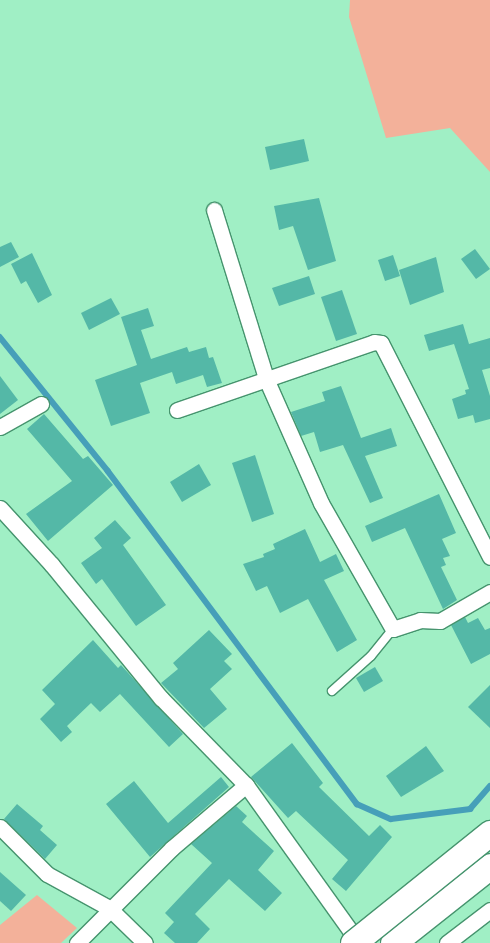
<!DOCTYPE html>
<style>
body{margin:0}
#map{position:relative;width:490px;height:943px;overflow:hidden;background:#a0efc5;font-family:Jost,sans-serif}
div>[style]{position:absolute}
[style*='--x']{left:calc(var(--x)*1px);top:calc(var(--y)*1px);width:calc(var(--w)*1px);rotate:calc(var(--a)*1deg)}
.green>*{inset:0;background:#f3b19a}
.stream>*{height:5.5px;margin:-2.75px;padding:0 2.75px;transform-origin:2.75px;border-radius:2.75px;background:#469fb9}
.building>*{inset:0;background:#54b8a7}
.roads{filter:drop-shadow(1px 0 #46946e) drop-shadow(-1px 0 #46946e) drop-shadow(0 1px #46946e) drop-shadow(0 -1px #46946e)}
.service>*{height:8px;margin:-4px;padding:0 4px;transform-origin:4px;border-radius:4px;background:#fff}
.minor>*{height:15px;margin:-7.5px;padding:0 7.5px;transform-origin:7.5px;border-radius:7.5px;background:#fff}
.trunk>*{height:25px;margin:-12.5px;padding:0 12.5px;transform-origin:12.5px;border-radius:12.5px;background:#fff}
.bridges{filter:drop-shadow(1px 0 #46946e) drop-shadow(-1px 0 #46946e) drop-shadow(0 1px #46946e) drop-shadow(0 -1px #46946e)}
.trunk-bridge>*{height:25px;margin:-12.5px;padding:0 12.5px;transform-origin:12.5px;border-radius:12.5px;background:#fff}
span{translate:-50% -50%;white-space:nowrap;text-align:center;line-height:1.15;-webkit-text-stroke:4px #a0efc5;paint-order:stroke}
</style>
<div id="map">
<div class="green">
<div style="clip-path:polygon(350px 0,490px 0,490px 172px,450px 128px,386px 138px,349px 17px)"></div>
<div style="clip-path:polygon(37px 895px,77px 928px,61px 943px,0 943px,0 925px)"></div>
</div>
<div class="stream">
<div style="--x:0;--y:337;--w:172;--a:51.1"></div>
<div style="--x:108;--y:471;--w:416;--a:53.2"></div>
<div style="--x:357;--y:804;--w:37;--a:24"></div>
<div style="--x:391;--y:819;--w:80;--a:-7.2"></div>
<div style="--x:470;--y:809;--w:30;--a:-49"></div>
</div>
<div class="building">
<div style="clip-path:polygon(304px 139px,309px 161px,270px 170px,265px 147px)"></div>
<div style="clip-path:polygon(319px 198px,336px 261px,308px 270px,293px 226px,279px 230px,274px 206px)"></div>
<div style="clip-path:polygon(11px 242px,19px 257px,0 267px,0 247px)"></div>
<div style="clip-path:polygon(475px 249px,490px 269px,476px 279px,461px 259px)"></div>
<div style="clip-path:polygon(32px 253px,52px 295px,38px 303px,26px 281px,21px 284px,11px 264px)"></div>
<div style="clip-path:polygon(393px 255px,400px 276px,385px 281px,378px 260px)"></div>
<div style="clip-path:polygon(436px 257px,444px 292px,410px 305px,399px 270px)"></div>
<div style="clip-path:polygon(309px 276px,315px 294px,279px 306px,272px 288px)"></div>
<div style="clip-path:polygon(342px 290px,357px 334px,336px 341px,321px 297px)"></div>
<div style="clip-path:polygon(111px 298px,120px 314px,89px 330px,81px 313px)"></div>
<div style="clip-path:polygon(148px 308px,154px 326px,141px 330px,151px 359px,187px 347px,189px 352px,206px 347px,209px 358px,213px 357px,222px 383px,207px 387px,203px 375px,176px 384px,172px 372px,140px 383px,150px 413px,111px 426px,95px 380px,137px 365px,121px 317px)"></div>
<div style="clip-path:polygon(463px 324px,469px 344px,490px 338px,490px 368px,482px 370px,490px 396px,490px 419px,475px 423px,473px 415px,458px 419px,452px 399px,466px 394px,465px 390px,469px 389px,454px 344px,429px 351px,424px 335px)"></div>
<div style="clip-path:polygon(0 376px,18px 400px,0 414px)"></div>
<div style="clip-path:polygon(341px 386px,361px 438px,391px 428px,397px 446px,365px 456px,383px 498px,370px 503px,343px 445px,320px 452px,314px 432px,301px 436px,291px 412px,325px 401px,322px 392px)"></div>
<div style="clip-path:polygon(44px 414px,83px 459px,88px 456px,113px 485px,48px 541px,26px 514px,72px 481px,27px 429px)"></div>
<div style="clip-path:polygon(255px 455px,274px 514px,252px 522px,232px 463px)"></div>
<div style="clip-path:polygon(199px 464px,211px 485px,182px 502px,170px 482px)"></div>
<div style="clip-path:polygon(439px 494px,456px 533px,442px 539px,450px 556px,443px 558px,446px 565px,441px 567px,457px 600px,443px 609px,405px 528px,372px 542px,365px 526px)"></div>
<div style="clip-path:polygon(115px 520px,131px 538px,123px 545px,166px 605px,136px 626px,102px 579px,96px 584px,81px 563px,102px 548px,94px 538px)"></div>
<div style="clip-path:polygon(305px 529px,320px 562px,336px 554px,344px 571px,324px 580px,357px 640px,337px 652px,308px 599px,280px 613px,267px 586px,256px 591px,243px 564px,264px 557px,263px 554px,275px 549px,273px 544px)"></div>
<div style="clip-path:polygon(465px 617px,468px 623px,478px 618px,485px 630px,490px 628px,490px 654px,471px 664px,451px 625px)"></div>
<div style="clip-path:polygon(209px 630px,232px 654px,224px 661px,232px 669px,210px 689px,227px 709px,204px 728px,161px 683px,178px 669px,173px 663px)"></div>
<div style="clip-path:polygon(93px 640px,118px 668px,121px 665px,183px 734px,169px 747px,120px 694px,100px 712px,91px 703px,67px 726px,72px 732px,61px 742px,40px 719px,55px 704px,42px 690px)"></div>
<div style="clip-path:polygon(375px 667px,383px 681px,364px 692px,356px 678px)"></div>
<div style="clip-path:polygon(490px 685px,490px 728px,468px 707px)"></div>
<div style="clip-path:polygon(292px 743px,323px 783px,319px 787px,369px 836px,380px 825px,392px 837px,346px 891px,332px 879px,348px 860px,296px 811px,288px 818px,251px 777px)"></div>
<div style="clip-path:polygon(426px 746px,444px 771px,401px 797px,386px 776px)"></div>
<div style="clip-path:polygon(221px 777px,229px 787px,150px 857px,106px 804px,134px 781px,168px 823px)"></div>
<div style="clip-path:polygon(17px 804px,43px 826px,40px 830px,57px 845px,45px 859px,4px 819px)"></div>
<div style="clip-path:polygon(236px 806px,247px 816px,242px 822px,274px 851px,258px 870px,282px 893px,265px 911px,229px 879px,195px 914px,210px 929px,197px 943px,175px 943px,164px 933px,174px 922px,165px 913px,212px 863px,191px 844px)"></div>
<div style="clip-path:polygon(0 872px,26px 895px,11px 911px,0 901px)"></div>
</div>
<div class="roads">
<div class="service">
<div style="--x:332;--y:691;--w:52;--a:-41.9"></div>
<div style="--x:371;--y:656;--w:35;--a:-51"></div>
</div>
<div class="minor">
<div style="--x:214;--y:210;--w:179;--a:72.8"></div>
<div style="--x:267;--y:381;--w:133;--a:66.1"></div>
<div style="--x:321;--y:503;--w:145;--a:60.3"></div>
<div style="--x:393;--y:629;--w:28;--a:-18"></div>
<div style="--x:420;--y:620;--w:20;--a:3"></div>
<div style="--x:440;--y:621;--w:58;--a:-30.1"></div>
<div style="--x:177;--y:410;--w:208;--a:-19"></div>
<div style="--x:374;--y:342;--w:7;--a:8"></div>
<div style="--x:381;--y:343;--w:240;--a:63"></div>
<div style="--x:0;--y:427;--w:47;--a:-29.3"></div>
<div style="--x:0;--y:508;--w:77;--a:47.6"></div>
<div style="--x:52;--y:565;--w:172;--a:50.7"></div>
<div style="--x:161;--y:698;--w:122;--a:45.7"></div>
<div style="--x:246;--y:785;--w:194;--a:54.4"></div>
<div style="--x:0;--y:827;--w:66;--a:45"></div>
<div style="--x:47;--y:874;--w:71;--a:28.7"></div>
<div style="--x:109;--y:908;--w:50;--a:44.2"></div>
<div style="--x:77;--y:943;--w:134;--a:-45"></div>
<div style="--x:172;--y:848;--w:97;--a:-40.4"></div>
<div style="--x:447;--y:943;--w:54;--a:-37.5"></div>
</div>
<div class="trunk">
<div style="--x:393;--y:943;--w:124;--a:-38.4"></div>
</div>
</div>
<div class="bridges">
<div class="trunk-bridge">
<div style="--x:353;--y:943;--w:176;--a:-38.8"></div>
</div>
</div>
</div>
